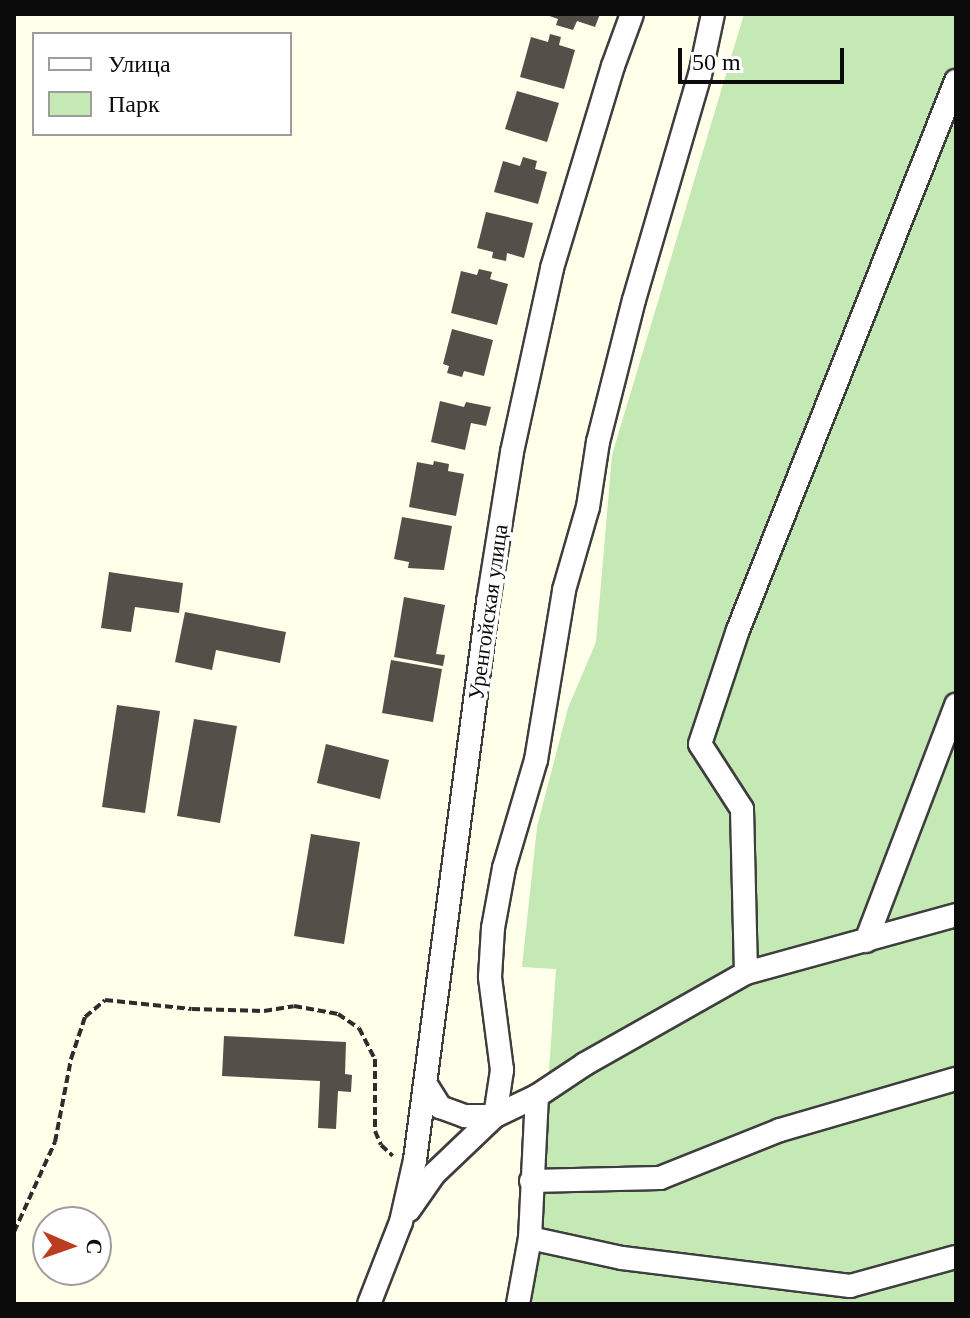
<!DOCTYPE html>
<meta charset="utf-8">
<style>
body{margin:0}
#map{position:relative;width:970px;height:1318px;overflow:hidden;background:#ffffea;font-family:Georgia,serif}
div>[style]{position:absolute}
[style*='--x']{left:calc(var(--x)*1px);top:calc(var(--y)*1px);width:calc(var(--w)*1px);rotate:calc(var(--a)*1deg)}
.green>*{inset:0;background:#c4e9b4}
.building>*{inset:0;background:#544f48}
.path>*{height:4px;margin-top:-2px;transform-origin:0;background:repeating-linear-gradient(90deg,#2d2d2d 0 8px,transparent 0 12px)}
.roads{filter:drop-shadow(2px 0 #3e3e3e) drop-shadow(-2px 0 #3e3e3e) drop-shadow(0 2px #3e3e3e) drop-shadow(0 -2px #3e3e3e)}
.minor>*{height:22px;margin:-11px;padding:0 11px;transform-origin:11px;border-radius:11px;background:#fff}
span{translate:-50% -50%;white-space:nowrap;text-align:center;line-height:1.15;-webkit-text-stroke:8px #fff;paint-order:stroke}
.street-label{font-size:22px;color:#0b0b0b}
.frame{position:absolute;inset:0;border:16px solid #0b0b0b;pointer-events:none}
.legend{position:absolute;left:32px;top:32px;width:260px;height:104px;box-sizing:border-box;background:#fff;border:2px solid #9d9d9d;margin:0;padding:10px 14px;list-style:none;font-size:24px;color:#0b0b0b}
.legend li{display:flex;align-items:center;gap:16px;height:40px}
.legend b{width:40px;border:2px solid #9d9d9d}
.north{position:absolute;left:32px;top:1206px;width:80px;height:80px;box-sizing:border-box;background:#fff;border:2px solid #9d9d9d;border-radius:50%;rotate:92deg;font-size:22px;font-weight:700;line-height:32px;text-align:center;color:#0b0b0b}
.north::after{content:'';display:block;margin:auto;width:28px;height:36px;background:#bc3c22;clip-path:polygon(50% 0,100% 100%,50% 72%,0 100%)}
.scale{position:absolute;left:678px;top:48px;width:166px;height:36px;box-sizing:border-box;border:4px solid #0b0b0b;border-top:0;padding-left:10px;font-size:24px;line-height:28px;white-space:nowrap;color:#0b0b0b;-webkit-text-stroke:6px #fff;paint-order:stroke}
</style>
<div id="map">
<div class="green">
<div style="clip-path:polygon(744px 14px,956px 14px,956px 1304px,523px 1304px,535px 1274px,556px 969px,522px 967px,537px 827px,568px 708px,596px 642px,612px 455px)"></div>
</div>
<div class="building">
<div style="clip-path:polygon(544px 14px,600px 14px,595px 27px,577px 21px,573px 30px,556px 25px,558px 19px)"></div>
<div style="clip-path:polygon(550px 34px,561px 37px,559px 45px,575px 50px,564px 89px,520px 77px,531px 37px,548px 42px)"></div>
<div style="clip-path:polygon(517px 91px,559px 103px,547px 142px,505px 129px)"></div>
<div style="clip-path:polygon(523px 157px,537px 161px,535px 169px,547px 172px,538px 204px,494px 192px,503px 161px,520px 166px)"></div>
<div style="clip-path:polygon(486px 212px,533px 223px,524px 258px,507px 253px,506px 261px,492px 258px,493px 252px,477px 248px)"></div>
<div style="clip-path:polygon(479px 269px,492px 272px,490px 279px,508px 284px,497px 325px,451px 313px,461px 271px,477px 275px)"></div>
<div style="clip-path:polygon(452px 329px,493px 340px,484px 376px,464px 371px,462px 377px,447px 373px,449px 366px,443px 364px)"></div>
<div style="clip-path:polygon(440px 401px,464px 407px,466px 402px,491px 407px,486px 426px,471px 423px,465px 450px,431px 442px)"></div>
<div style="clip-path:polygon(434px 461px,449px 464px,448px 471px,464px 474px,456px 516px,409px 507px,417px 462px,433px 465px)"></div>
<div style="clip-path:polygon(402px 517px,452px 526px,444px 570px,408px 568px,409px 562px,394px 559px)"></div>
<div style="clip-path:polygon(109px 572px,183px 583px,179px 613px,135px 607px,131px 632px,101px 628px)"></div>
<div style="clip-path:polygon(404px 597px,445px 605px,436px 654px,445px 655px,443px 666px,394px 657px)"></div>
<div style="clip-path:polygon(185px 612px,286px 632px,280px 663px,216px 650px,212px 670px,175px 662px)"></div>
<div style="clip-path:polygon(391px 660px,442px 669px,433px 722px,382px 713px)"></div>
<div style="clip-path:polygon(117px 705px,160px 711px,145px 813px,102px 807px)"></div>
<div style="clip-path:polygon(194px 719px,237px 726px,220px 823px,177px 816px)"></div>
<div style="clip-path:polygon(326px 744px,389px 760px,380px 799px,317px 783px)"></div>
<div style="clip-path:polygon(311px 834px,360px 842px,344px 944px,294px 936px)"></div>
<div style="clip-path:polygon(224px 1036px,346px 1042px,345px 1074px,352px 1075px,351px 1092px,338px 1091px,336px 1129px,318px 1128px,320px 1081px,222px 1076px)"></div>
</div>
<div class="path">
<div style="--x:14;--y:1232;--w:99;--a:-65.5"></div>
<div style="--x:55;--y:1142;--w:85;--a:-79.1"></div>
<div style="--x:71;--y:1059;--w:44;--a:-71.6"></div>
<div style="--x:85;--y:1017;--w:26;--a:-40"></div>
<div style="--x:105;--y:1000;--w:87;--a:5.9"></div>
<div style="--x:192;--y:1009;--w:72;--a:1.6"></div>
<div style="--x:264;--y:1011;--w:30;--a:-9"></div>
<div style="--x:294;--y:1006;--w:45;--a:10.3"></div>
<div style="--x:338;--y:1014;--w:25;--a:34"></div>
<div style="--x:359;--y:1028;--w:35;--a:63"></div>
<div style="--x:375;--y:1059;--w:72;--a:90"></div>
<div style="--x:375;--y:1131;--w:15;--a:67"></div>
<div style="--x:381;--y:1145;--w:16;--a:43"></div>
</div>
<div class="roads">
<div class="minor">
<div style="--x:866;--y:941;--w:253;--a:-69.1"></div>
<div style="--x:746;--y:973;--w:164;--a:-91.4"></div>
<div style="--x:742;--y:809;--w:77;--a:-122.9"></div>
<div style="--x:700;--y:744;--w:120;--a:-71.6"></div>
<div style="--x:738;--y:630;--w:591;--a:-68.34"></div>
<div style="--x:427;--y:1086;--w:25;--a:58"></div>
<div style="--x:440;--y:1107;--w:27;--a:20"></div>
<div style="--x:465;--y:1116;--w:30;--a:0"></div>
<div style="--x:495;--y:1116;--w:47;--a:-81.3"></div>
<div style="--x:502;--y:1070;--w:94;--a:-97.4"></div>
<div style="--x:490;--y:977;--w:49;--a:-86.5"></div>
<div style="--x:493;--y:928;--w:61;--a:-79.6"></div>
<div style="--x:504;--y:868;--w:113;--a:-73.5"></div>
<div style="--x:536;--y:760;--w:172;--a:-80.6"></div>
<div style="--x:564;--y:590;--w:86;--a:-73.9"></div>
<div style="--x:588;--y:507;--w:66;--a:-81.3"></div>
<div style="--x:598;--y:442;--w:146;--a:-75.8"></div>
<div style="--x:634;--y:300;--w:234;--a:-73.7"></div>
<div style="--x:700;--y:75;--w:62;--a:-78"></div>
<div style="--x:531;--y:1181;--w:129;--a:-1.3"></div>
<div style="--x:660;--y:1178;--w:129;--a:-21.8"></div>
<div style="--x:780;--y:1130;--w:183;--a:-16.2"></div>
<div style="--x:409;--y:1210;--w:44;--a:-55.2"></div>
<div style="--x:434;--y:1174;--w:84;--a:-43.6"></div>
<div style="--x:495;--y:1116;--w:47;--a:-25.5"></div>
<div style="--x:537;--y:1096;--w:58;--a:-33.7"></div>
<div style="--x:585;--y:1064;--w:185;--a:-29.5"></div>
<div style="--x:746;--y:973;--w:218;--a:-15.4"></div>
<div style="--x:530;--y:1238;--w:94;--a:12.3"></div>
<div style="--x:622;--y:1258;--w:230;--a:7"></div>
<div style="--x:850;--y:1286;--w:110;--a:-15.3"></div>
<div style="--x:369;--y:1304;--w:88;--a:-68.7"></div>
<div style="--x:401;--y:1222;--w:64;--a:-77.3"></div>
<div style="--x:415;--y:1160;--w:563;--a:-82.55"></div>
<div style="--x:488;--y:602;--w:152;--a:-80.9"></div>
<div style="--x:512;--y:452;--w:188;--a:-77.7"></div>
<div style="--x:552;--y:268;--w:211;--a:-73.2"></div>
<div style="--x:613;--y:66;--w:55;--a:-69.9"></div>
<div style="--x:518;--y:1304;--w:67;--a:-79.7"></div>
<div style="--x:530;--y:1238;--w:142;--a:-87.2"></div>
</div>
</div>
<div class="street-label">
<span style="left:488px;top:612px;rotate:-82deg">Уренгойская улица</span>
</div>
<div class="frame"></div>
<ul class="legend">
<li><b style="height:10px;background:#fff"></b>Улица</li>
<li><b style="height:22px;background:#c4e9b4"></b>Парк</li>
</ul>
<div class="north">С</div>
<div class="scale">50 m</div>
</div>
